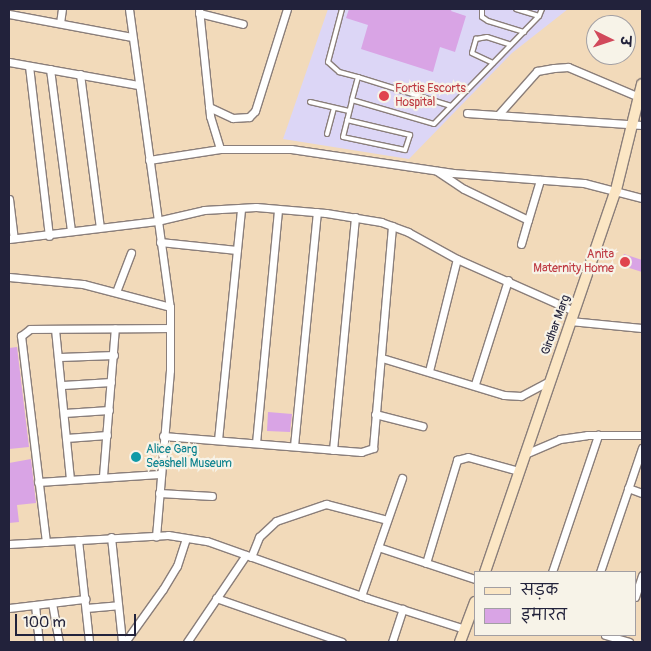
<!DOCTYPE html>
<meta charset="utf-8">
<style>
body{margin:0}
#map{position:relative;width:651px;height:651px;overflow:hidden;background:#f2daba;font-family:Pangolin,"Playpen Sans Deva",sans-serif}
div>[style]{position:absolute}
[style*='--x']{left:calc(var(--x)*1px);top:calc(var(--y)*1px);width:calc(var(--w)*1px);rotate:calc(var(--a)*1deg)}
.built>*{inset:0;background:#dcd6f6}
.building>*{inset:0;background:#d9a4e5}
.roads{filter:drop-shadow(1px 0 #8a7e7a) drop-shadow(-1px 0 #8a7e7a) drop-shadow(0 1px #8a7e7a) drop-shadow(0 -1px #8a7e7a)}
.lane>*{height:4px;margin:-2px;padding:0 2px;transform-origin:2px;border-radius:2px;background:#fff}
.street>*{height:7px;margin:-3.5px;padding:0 3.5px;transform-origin:3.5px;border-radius:3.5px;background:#fff}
.secondary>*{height:10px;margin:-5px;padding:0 5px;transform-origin:5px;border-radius:5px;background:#fbe6c4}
.dots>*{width:14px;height:14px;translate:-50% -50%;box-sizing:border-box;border:2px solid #f7f3e8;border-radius:50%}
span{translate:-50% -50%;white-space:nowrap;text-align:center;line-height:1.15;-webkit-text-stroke:4.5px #f7f3e8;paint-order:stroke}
.health-label{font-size:12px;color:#be3a42}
.left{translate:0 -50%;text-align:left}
.right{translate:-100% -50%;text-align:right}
.street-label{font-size:12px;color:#22223b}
.culture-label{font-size:12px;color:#0d838f}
.frame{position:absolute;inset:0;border:10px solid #22223b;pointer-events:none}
.legend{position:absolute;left:474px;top:571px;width:162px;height:65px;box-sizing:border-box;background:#f7f3e8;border:1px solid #a29fa3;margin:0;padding:6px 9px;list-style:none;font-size:15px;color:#22223b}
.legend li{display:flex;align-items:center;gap:10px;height:25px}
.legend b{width:25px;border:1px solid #a29fa3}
.north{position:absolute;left:586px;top:15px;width:50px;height:50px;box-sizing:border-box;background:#f7f3e8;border:1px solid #a29fa3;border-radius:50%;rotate:94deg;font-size:14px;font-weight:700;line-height:20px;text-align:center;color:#22223b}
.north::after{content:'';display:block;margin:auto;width:18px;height:22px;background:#d1495b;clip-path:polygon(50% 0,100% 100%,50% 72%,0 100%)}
.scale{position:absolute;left:15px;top:614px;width:121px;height:22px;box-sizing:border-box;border:2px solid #22223b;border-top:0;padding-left:6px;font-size:15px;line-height:18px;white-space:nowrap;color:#22223b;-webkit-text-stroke:4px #f7f3e8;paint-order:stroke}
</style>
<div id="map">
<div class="built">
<div style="clip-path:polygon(328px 9px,568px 9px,512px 53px,409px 159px,283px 139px)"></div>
</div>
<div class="building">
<div style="clip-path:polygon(349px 9px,452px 9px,451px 11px,466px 16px,455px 52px,440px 47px,433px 72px,361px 49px,368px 25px,346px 18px)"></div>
<div style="clip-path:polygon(624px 254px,642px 260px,642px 272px,620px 265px)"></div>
<div style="clip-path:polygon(17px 347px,29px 447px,9px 449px,9px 348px)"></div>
<div style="clip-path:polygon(268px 412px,292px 414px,290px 432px,267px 431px)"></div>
<div style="clip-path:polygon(31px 459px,36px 503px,17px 505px,19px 522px,9px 523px,9px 463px)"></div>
</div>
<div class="roads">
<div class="lane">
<div style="--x:342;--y:9;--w:55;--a:104.8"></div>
<div style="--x:328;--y:62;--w:15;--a:42"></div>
<div style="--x:339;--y:72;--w:20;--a:15"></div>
<div style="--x:482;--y:9;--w:8;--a:90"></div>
<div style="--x:482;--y:17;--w:7;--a:34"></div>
<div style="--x:488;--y:21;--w:38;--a:17"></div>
<div style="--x:516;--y:9;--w:24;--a:17"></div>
<div style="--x:493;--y:63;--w:23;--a:-155"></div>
<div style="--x:472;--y:53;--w:15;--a:-74"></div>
<div style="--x:476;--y:39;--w:11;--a:-10"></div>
<div style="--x:487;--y:37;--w:25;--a:18"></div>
<div style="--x:310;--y:102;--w:40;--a:13"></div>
<div style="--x:451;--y:106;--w:97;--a:-162.7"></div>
<div style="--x:358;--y:77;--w:24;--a:105"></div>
<div style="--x:352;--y:100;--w:85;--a:16.3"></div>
<div style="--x:434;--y:124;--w:151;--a:-45.8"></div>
<div style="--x:539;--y:16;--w:8;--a:-67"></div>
<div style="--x:347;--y:120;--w:65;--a:13.4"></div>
<div style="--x:410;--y:135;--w:16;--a:108"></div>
<div style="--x:405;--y:150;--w:63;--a:-168.2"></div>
<div style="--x:343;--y:137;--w:38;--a:-76"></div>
<div style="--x:327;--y:134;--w:27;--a:-75"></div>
</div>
<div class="street">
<div style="--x:129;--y:9;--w:301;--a:82.2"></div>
<div style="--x:170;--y:307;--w:63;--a:90"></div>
<div style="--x:170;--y:370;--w:167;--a:94.8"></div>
<div style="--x:199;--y:9;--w:108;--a:84.1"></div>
<div style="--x:210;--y:116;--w:34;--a:73"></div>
<div style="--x:199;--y:13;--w:45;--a:14"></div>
<div style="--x:9;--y:14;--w:125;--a:10.6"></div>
<div style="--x:60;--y:23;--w:14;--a:-82"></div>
<div style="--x:9;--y:62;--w:131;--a:10.1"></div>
<div style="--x:29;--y:66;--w:171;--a:83.3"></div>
<div style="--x:50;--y:69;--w:163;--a:82.6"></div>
<div style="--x:80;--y:74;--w:154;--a:82.6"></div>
<div style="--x:209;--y:107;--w:26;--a:25"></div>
<div style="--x:233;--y:118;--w:16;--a:-4"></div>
<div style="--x:249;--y:117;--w:8;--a:-45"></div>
<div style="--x:255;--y:111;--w:107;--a:-72.6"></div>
<div style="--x:467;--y:113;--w:175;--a:3.9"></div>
<div style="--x:498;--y:115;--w:59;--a:-48.4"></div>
<div style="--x:537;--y:71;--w:17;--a:-10"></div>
<div style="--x:554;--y:68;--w:14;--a:-4"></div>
<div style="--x:568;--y:67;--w:77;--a:22.9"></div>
<div style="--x:149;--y:160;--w:72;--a:-8.8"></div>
<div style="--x:220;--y:149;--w:71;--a:0"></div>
<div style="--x:291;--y:149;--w:164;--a:8.4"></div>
<div style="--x:453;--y:173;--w:131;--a:4.4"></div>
<div style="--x:584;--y:183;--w:60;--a:14.5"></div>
<div style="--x:437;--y:171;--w:32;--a:34"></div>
<div style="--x:464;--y:189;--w:71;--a:25.8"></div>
<div style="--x:528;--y:220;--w:42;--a:-73.3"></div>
<div style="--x:9;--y:199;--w:39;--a:83"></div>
<div style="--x:9;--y:239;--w:149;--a:-6.9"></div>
<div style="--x:157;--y:221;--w:48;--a:-13.2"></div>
<div style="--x:204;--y:210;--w:52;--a:-3.3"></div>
<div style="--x:256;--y:207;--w:70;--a:4.9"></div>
<div style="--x:326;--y:213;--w:56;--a:9.3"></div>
<div style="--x:381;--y:222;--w:29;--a:20"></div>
<div style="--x:408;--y:232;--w:56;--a:28.9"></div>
<div style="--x:457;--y:259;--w:128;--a:24"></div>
<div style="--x:160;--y:242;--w:77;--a:5.9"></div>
<div style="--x:521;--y:244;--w:25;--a:-74"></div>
<div style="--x:9;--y:277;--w:74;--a:5.4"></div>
<div style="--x:83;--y:284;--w:90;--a:14.8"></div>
<div style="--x:116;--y:292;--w:42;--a:-69"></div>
<div style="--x:570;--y:321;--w:72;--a:5.6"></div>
<div style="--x:55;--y:329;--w:150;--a:84.3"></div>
<div style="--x:60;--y:357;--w:54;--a:-2.1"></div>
<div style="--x:382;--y:358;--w:127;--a:16.9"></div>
<div style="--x:504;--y:395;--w:17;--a:3"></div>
<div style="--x:521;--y:396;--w:32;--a:-28"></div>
<div style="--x:429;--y:371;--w:115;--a:-76"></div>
<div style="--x:475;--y:384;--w:109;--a:-72.4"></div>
<div style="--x:63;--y:385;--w:48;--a:-3.6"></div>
<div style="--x:64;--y:413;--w:45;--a:-3.8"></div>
<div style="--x:375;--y:414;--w:49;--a:14.3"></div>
<div style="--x:163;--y:436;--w:199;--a:4.6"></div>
<div style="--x:361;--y:452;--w:13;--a:-18"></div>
<div style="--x:373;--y:448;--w:223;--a:-85.1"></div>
<div style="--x:66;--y:438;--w:41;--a:-4.2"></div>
<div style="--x:218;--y:440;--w:233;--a:-84.3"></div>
<div style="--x:256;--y:443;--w:235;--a:-84.6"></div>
<div style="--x:294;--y:446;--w:235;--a:-84.4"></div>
<div style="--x:333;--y:450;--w:234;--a:-84.6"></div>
<div style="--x:525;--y:454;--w:38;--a:-23"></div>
<div style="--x:560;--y:439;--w:27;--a:-8"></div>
<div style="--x:587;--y:435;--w:55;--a:0"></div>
<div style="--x:103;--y:476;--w:148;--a:-85.4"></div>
<div style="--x:38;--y:482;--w:122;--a:-3.8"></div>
<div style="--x:628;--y:488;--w:15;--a:20"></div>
<div style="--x:159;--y:493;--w:53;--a:3.2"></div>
<div style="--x:111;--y:537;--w:106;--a:84"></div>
<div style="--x:78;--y:540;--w:103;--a:83.8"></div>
<div style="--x:46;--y:542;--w:208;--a:-96.9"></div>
<div style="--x:21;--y:336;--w:11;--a:-38"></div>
<div style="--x:30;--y:329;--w:140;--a:-0.4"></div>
<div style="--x:9;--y:544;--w:159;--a:-3.2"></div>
<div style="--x:168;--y:535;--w:39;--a:9"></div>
<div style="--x:207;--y:541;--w:170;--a:19.6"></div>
<div style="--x:367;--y:598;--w:103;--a:17.6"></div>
<div style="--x:378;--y:547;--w:102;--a:18.3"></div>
<div style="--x:251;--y:557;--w:22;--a:-68"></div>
<div style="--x:259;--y:537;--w:23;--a:-43"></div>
<div style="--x:276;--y:521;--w:53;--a:-18.8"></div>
<div style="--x:326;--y:504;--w:63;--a:14.7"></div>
<div style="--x:426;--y:563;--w:108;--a:-73.2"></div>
<div style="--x:457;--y:460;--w:11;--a:-15"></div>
<div style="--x:468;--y:457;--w:53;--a:15.4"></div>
<div style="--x:552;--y:572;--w:145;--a:-71.4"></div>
<div style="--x:600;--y:572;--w:131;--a:-71.3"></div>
<div style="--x:361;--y:596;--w:125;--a:-70.8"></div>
<div style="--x:635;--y:597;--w:23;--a:-72"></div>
<div style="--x:216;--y:598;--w:133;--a:19.2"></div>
<div style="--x:52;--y:603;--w:40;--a:80"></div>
<div style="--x:35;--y:605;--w:37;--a:84"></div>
<div style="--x:9;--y:608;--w:77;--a:-6.8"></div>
<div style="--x:86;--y:608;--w:32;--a:-5"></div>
<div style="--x:605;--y:635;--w:25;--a:16"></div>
<div style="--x:125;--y:642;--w:65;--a:-54.4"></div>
<div style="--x:163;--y:589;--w:27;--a:-59"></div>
<div style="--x:177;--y:566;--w:29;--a:-72"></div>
<div style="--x:187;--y:642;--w:105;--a:-55.9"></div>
<div style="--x:392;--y:642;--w:35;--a:-72"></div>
</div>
<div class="secondary">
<div style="--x:485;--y:572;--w:404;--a:-71.1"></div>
<div style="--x:616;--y:190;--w:109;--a:-76.2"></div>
<div style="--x:460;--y:642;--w:43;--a:-69.4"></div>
</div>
</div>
<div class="dots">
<div style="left:384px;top:96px;background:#e0444e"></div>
<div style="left:625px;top:262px;background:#e0444e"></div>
<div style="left:136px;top:457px;background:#0f9aa8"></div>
</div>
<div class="health-label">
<span class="left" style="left:395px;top:96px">Fortis Escorts<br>Hospital</span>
<span class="right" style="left:614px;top:262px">Anita<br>Maternity Home</span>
</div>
<div class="street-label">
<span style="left:556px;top:325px;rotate:-70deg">Girdhar Marg</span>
</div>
<div class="culture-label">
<span class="left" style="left:146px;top:457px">Alice Garg<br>Seashell Museum</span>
</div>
<div class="frame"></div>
<ul class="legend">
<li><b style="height:6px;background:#fbe6c4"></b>सड़क</li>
<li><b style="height:14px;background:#d9a4e5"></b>इमारत</li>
</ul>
<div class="north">उ</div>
<div class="scale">100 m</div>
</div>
